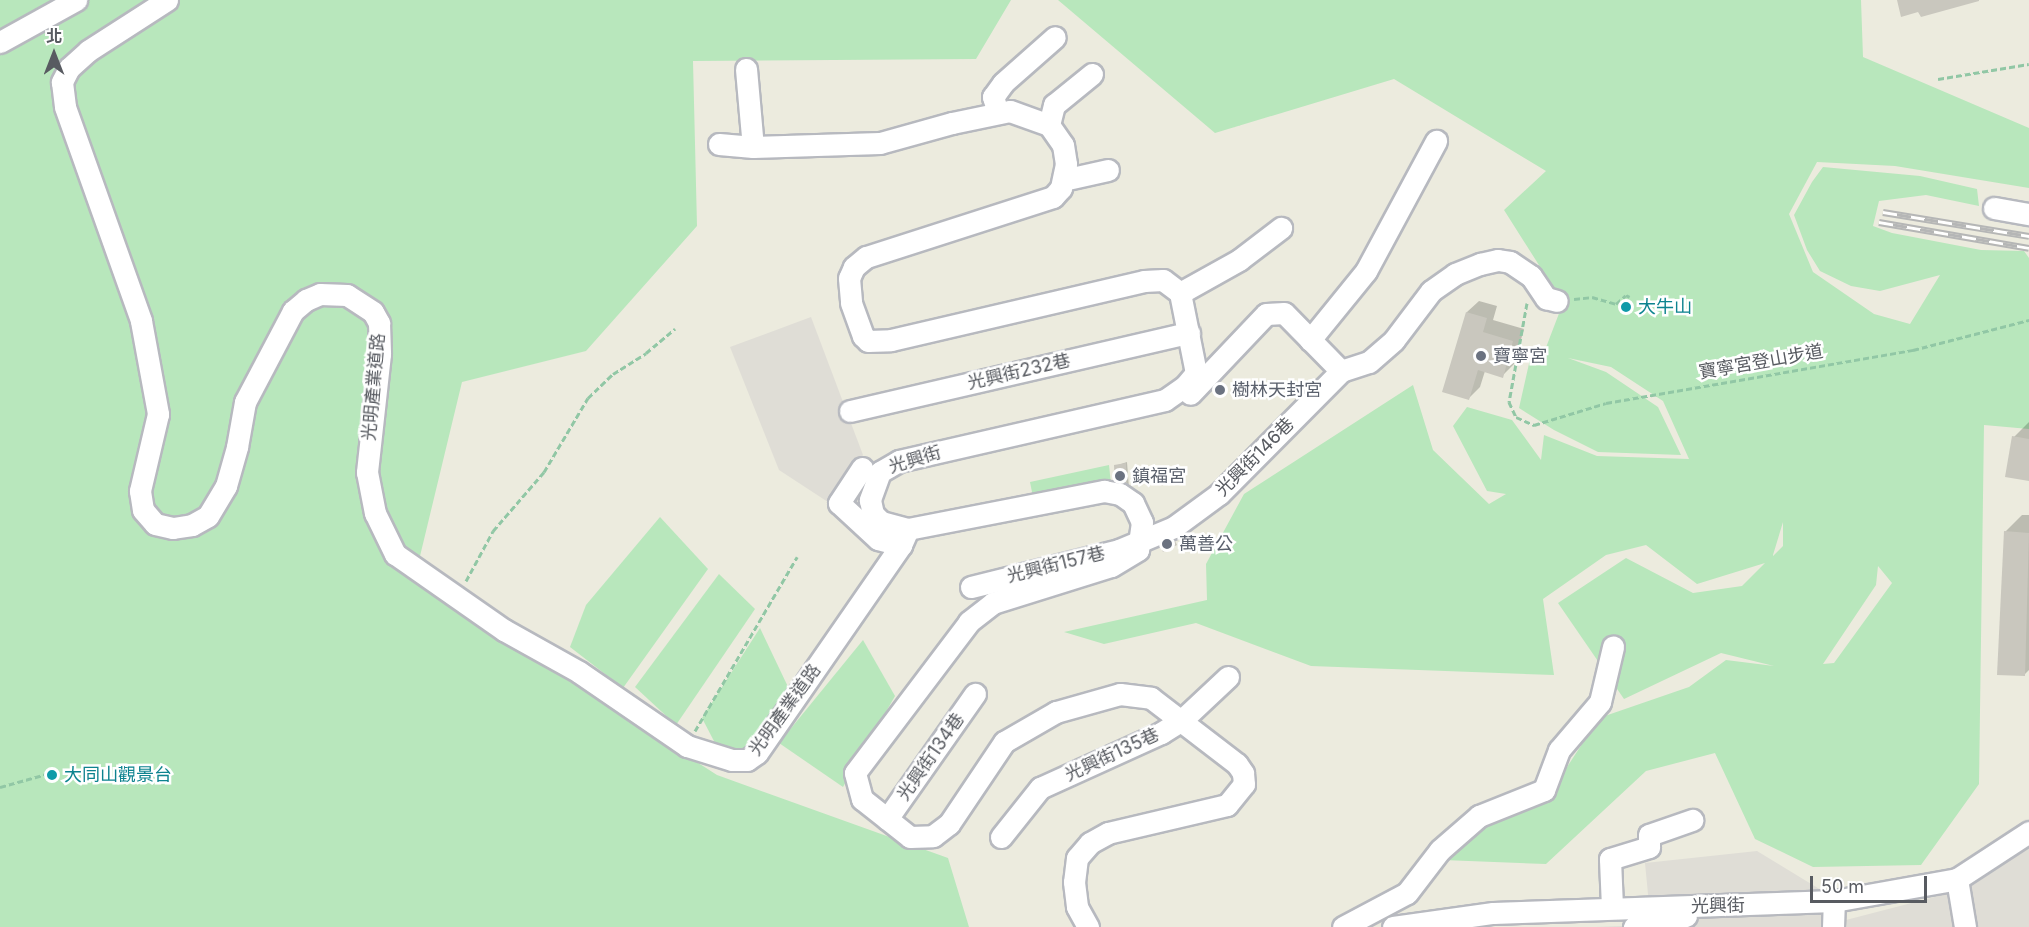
<!DOCTYPE html>
<meta charset="utf-8">
<style>
body{margin:0}
#map{position:relative;width:2029px;height:927px;overflow:hidden;background:#ecebde;font-family:Inter,"Noto Sans TC",sans-serif}
div>[style]{position:absolute}
[style*='--x']{left:calc(var(--x)*1px);top:calc(var(--y)*1px);width:calc(var(--w)*1px);rotate:calc(var(--a)*1deg)}
.industrial>*{inset:0;background:#dfddd6}
.green>*{inset:0;background:#b8e7bc}
.shadow>*{inset:0;background:#0003}
.building>*{inset:0;background:#c9c7be}
.path>*{height:3px;margin-top:-1.5px;transform-origin:0;background:repeating-linear-gradient(90deg,#91c7a5 0 6px,transparent 0 9px)}
.roads{filter:drop-shadow(2px 0 #b7b9bf) drop-shadow(-2px 0 #b7b9bf) drop-shadow(0 2px #b7b9bf) drop-shadow(0 -2px #b7b9bf)}
.minor>*{height:21px;margin:-10.5px;padding:0 10.5px;transform-origin:10.5px;border-radius:10.5px;background:#fff}
.rail>*{height:7px;margin-top:-3.5px;transform-origin:0;background:repeating-linear-gradient(90deg,#fff 0 14px,#b5b6b6 0 28px);box-sizing:border-box;border-block:2px solid #b5b6b6}
.dots>*{width:16px;height:16px;translate:-50% -50%;box-sizing:border-box;border:3px solid #fff;border-radius:50%}
span{translate:-50% -50%;white-space:nowrap;text-align:center;line-height:1.15;-webkit-text-stroke:5px #fff;paint-order:stroke}
.culture-label{font-size:18px;color:#0d838f}
.left{translate:0 -50%;text-align:left}
.worship-label{font-size:18px;color:#5b616d}
.street-label{font-size:18px;color:#585b61}
.north{position:absolute;left:24px;top:24px;width:60px;height:60px;-webkit-text-stroke:4px #fff;paint-order:stroke;rotate:0deg;font-size:16px;font-weight:700;line-height:24px;text-align:center;color:#585b61}
.north::after{content:'';display:block;margin:auto;width:21px;height:27px;background:#585b61;clip-path:polygon(50% 0,100% 100%,50% 72%,0 100%)}
.scale{position:absolute;left:1810px;top:876px;width:117px;height:27px;box-sizing:border-box;border:3px solid #585b61;border-top:0;padding-left:8px;font-size:18px;line-height:21px;white-space:nowrap;color:#585b61;-webkit-text-stroke:4px #fff;paint-order:stroke}
</style>
<div id="map">
<div class="industrial">
<div style="clip-path:polygon(811px 317px,863px 455px,831px 504px,779px 470px,730px 347px)"></div>
<div style="clip-path:polygon(2029px 841px,2029px 927px,1595px 927px,1651px 925px,1645px 863px,1757px 851px,1844px 904px,1846px 920px,1950px 893px)"></div>
</div>
<div class="green">
<div style="clip-path:polygon(0 0,1011px 0,976px 59px,693px 61px,697px 226px,586px 351px,462px 382px,414px 581px,717px 775px,948px 858px,969px 927px,0 927px)"></div>
<div style="clip-path:polygon(evenodd,1058px 0,1861px 0,1863px 57px,2029px 128px,2029px 188px,1895px 166px,1817px 162px,1789px 214px,1813px 272px,1874px 314px,1910px 324px,1940px 275px,1880px 291px,1851px 286px,1820px 271px,1807px 250px,1794px 215px,1812px 182px,1823px 167px,1920px 176px,1977px 189px,1979px 206px,1926px 195px,1879px 201px,1873px 226px,1892px 233px,1981px 250px,2024px 251px,2029px 258px,2029px 429px,1984px 425px,1979px 784px,1921px 865px,1813px 867px,1755px 839px,1715px 753px,1646px 771px,1546px 864px,1443px 860px,1485px 821px,1554px 787px,1599px 718px,1689px 687px,1726px 660px,1774px 666px,1721px 653px,1624px 699px,1558px 603px,1626px 558px,1693px 593px,1742px 586px,1765px 563px,1697px 584px,1646px 545px,1606px 555px,1543px 599px,1554px 675px,1311px 666px,1196px 623px,1104px 644px,1064px 632px,1207px 600px,1206px 564px,1244px 494px,1413px 385px,1433px 450px,1489px 504px,1506px 494px,1487px 491px,1453px 426px,1467px 407px,1512px 420px,1541px 460px,1544px 435px,1597px 456px,1689px 459px,1663px 401px,1611px 367px,1568px 358px,1606px 372px,1658px 407px,1681px 455px,1598px 452px,1554px 430px,1519px 408px,1533px 346px,1545px 350px,1563px 303px,1504px 210px,1546px 171px,1394px 79px,1215px 133px,1058px 0,1783px 522px,1783px 546px,1773px 556px,1773px 555px,1783px 522px,1058px 0,1878px 566px,1892px 583px,1834px 663px,1823px 664px,1876px 585px,1878px 566px)"></div>
<div style="clip-path:polygon(1109px 465px,1111px 484px,1034px 502px,1030px 482px)"></div>
<div style="clip-path:polygon(660px 517px,708px 569px,623px 688px,570px 647px,586px 605px)"></div>
<div style="clip-path:polygon(719px 574px,755px 609px,676px 725px,635px 687px)"></div>
<div style="clip-path:polygon(760px 628px,790px 691px,745px 755px,716px 745px,702px 718px)"></div>
<div style="clip-path:polygon(863px 640px,895px 696px,843px 787px,779px 743px)"></div>
</div>
<div class="shadow">
<div style="clip-path:polygon(1479px 301px,1497px 306px,1493px 320px,1524px 329px,1514px 364px,1502px 376px,1485px 371px,1480px 387px,1469px 398px,1467px 312px)"></div>
<div style="clip-path:polygon(2029px 422px,2029px 480px,2014px 437px)"></div>
<div style="clip-path:polygon(1127px 462px,1129px 488px,1126px 490px,1115px 466px)"></div>
<div style="clip-path:polygon(2022px 515px,2029px 515px,2029px 670px,2025px 674px,2005px 532px)"></div>
</div>
<div class="building">
<div style="clip-path:polygon(1897px 0,1979px 0,1979px 1px,1921px 17px,1918px 12px,1901px 17px)"></div>
<div style="clip-path:polygon(1466px 312px,1487px 318px,1483px 332px,1513px 341px,1503px 378px,1478px 370px,1469px 400px,1442px 392px)"></div>
<div style="clip-path:polygon(2012px 436px,2029px 439px,2029px 481px,2005px 477px)"></div>
<div style="clip-path:polygon(1126px 463px,1127px 492px,1115px 488px,1114px 465px)"></div>
<div style="clip-path:polygon(2004px 531px,2029px 533px,2025px 676px,1997px 675px)"></div>
<div style="clip-path:polygon(1172px 535px,1177px 545px,1163px 552px,1158px 542px)"></div>
</div>
<div class="path">
<div style="--x:1938;--y:79;--w:92;--a:-9.4"></div>
<div style="--x:1574;--y:299;--w:18;--a:-6"></div>
<div style="--x:1592;--y:297;--w:25;--a:16"></div>
<div style="--x:1616;--y:304;--w:13;--a:-42"></div>
<div style="--x:1626;--y:295;--w:4;--a:27"></div>
<div style="--x:1527;--y:303;--w:101;--a:100.3"></div>
<div style="--x:1509;--y:402;--w:17;--a:65"></div>
<div style="--x:1516;--y:417;--w:20;--a:24"></div>
<div style="--x:1534;--y:425;--w:75;--a:-17"></div>
<div style="--x:1606;--y:403;--w:312;--a:-9.8"></div>
<div style="--x:1913;--y:350;--w:120;--a:-14.5"></div>
<div style="--x:466;--y:581;--w:57;--a:-61.6"></div>
<div style="--x:493;--y:531;--w:78;--a:-49.2"></div>
<div style="--x:544;--y:472;--w:86;--a:-59.3"></div>
<div style="--x:588;--y:398;--w:35;--a:-44"></div>
<div style="--x:613;--y:374;--w:39;--a:-32"></div>
<div style="--x:646;--y:353;--w:38;--a:-40"></div>
<div style="--x:695;--y:731;--w:202;--a:-59.6"></div>
<div style="--x:0;--y:787;--w:52;--a:-15.6"></div>
</div>
<div class="roads">
<div class="minor">
<div style="--x:167;--y:0;--w:94;--a:147.2"></div>
<div style="--x:88;--y:51;--w:25;--a:138"></div>
<div style="--x:69;--y:68;--w:16;--a:117"></div>
<div style="--x:62;--y:82;--w:25;--a:83"></div>
<div style="--x:65;--y:107;--w:227;--a:70.4"></div>
<div style="--x:141;--y:321;--w:95;--a:79.6"></div>
<div style="--x:158;--y:414;--w:79;--a:103.2"></div>
<div style="--x:140;--y:491;--w:19;--a:81"></div>
<div style="--x:143;--y:510;--w:18;--a:49"></div>
<div style="--x:155;--y:524;--w:18;--a:13"></div>
<div style="--x:173;--y:528;--w:19;--a:-9"></div>
<div style="--x:192;--y:525;--w:18;--a:-29"></div>
<div style="--x:208;--y:516;--w:35;--a:-59"></div>
<div style="--x:226;--y:486;--w:41;--a:-74.2"></div>
<div style="--x:237;--y:447;--w:46;--a:-79.9"></div>
<div style="--x:245;--y:402;--w:103;--a:-62.2"></div>
<div style="--x:293;--y:311;--w:17;--a:-40"></div>
<div style="--x:306;--y:300;--w:15;--a:-23"></div>
<div style="--x:320;--y:294;--w:27;--a:2"></div>
<div style="--x:347;--y:295;--w:31;--a:33"></div>
<div style="--x:373;--y:312;--w:13;--a:61"></div>
<div style="--x:379;--y:323;--w:31;--a:88"></div>
<div style="--x:380;--y:354;--w:119;--a:96.3"></div>
<div style="--x:367;--y:472;--w:42;--a:79"></div>
<div style="--x:375;--y:513;--w:46;--a:64"></div>
<div style="--x:395;--y:554;--w:133;--a:34.9"></div>
<div style="--x:504;--y:630;--w:86;--a:29.2"></div>
<div style="--x:579;--y:672;--w:131;--a:34.4"></div>
<div style="--x:687;--y:746;--w:47;--a:17.3"></div>
<div style="--x:732;--y:760;--w:15;--a:0"></div>
<div style="--x:747;--y:760;--w:12;--a:-35"></div>
<div style="--x:757;--y:753;--w:253;--a:-55.3"></div>
<div style="--x:901;--y:545;--w:17;--a:-66"></div>
<div style="--x:0;--y:42;--w:87;--a:-28.9"></div>
<div style="--x:746;--y:69;--w:78;--a:84.9"></div>
<div style="--x:998;--y:113;--w:17;--a:-107"></div>
<div style="--x:993;--y:97;--w:17;--a:-54"></div>
<div style="--x:1003;--y:83;--w:69;--a:-41.5"></div>
<div style="--x:1049;--y:125;--w:21;--a:-76"></div>
<div style="--x:1054;--y:105;--w:49;--a:-39.2"></div>
<div style="--x:719;--y:144;--w:34;--a:5"></div>
<div style="--x:753;--y:147;--w:127;--a:-1.8"></div>
<div style="--x:880;--y:143;--w:75;--a:-15.5"></div>
<div style="--x:952;--y:123;--w:59;--a:-11.7"></div>
<div style="--x:1010;--y:111;--w:41;--a:19.7"></div>
<div style="--x:1049;--y:125;--w:24;--a:55"></div>
<div style="--x:1063;--y:145;--w:19;--a:81"></div>
<div style="--x:1066;--y:164;--w:25;--a:102"></div>
<div style="--x:1061;--y:188;--w:12;--a:132"></div>
<div style="--x:1053;--y:197;--w:196;--a:162.2"></div>
<div style="--x:866;--y:257;--w:16;--a:140"></div>
<div style="--x:854;--y:267;--w:12;--a:114"></div>
<div style="--x:849;--y:278;--w:25;--a:85"></div>
<div style="--x:851;--y:303;--w:35;--a:70"></div>
<div style="--x:863;--y:336;--w:7;--a:45"></div>
<div style="--x:868;--y:341;--w:23;--a:-2"></div>
<div style="--x:891;--y:340;--w:260;--a:-13.1"></div>
<div style="--x:1144;--y:281;--w:19;--a:-3"></div>
<div style="--x:1163;--y:280;--w:21;--a:37"></div>
<div style="--x:1180;--y:293;--w:82;--a:78.7"></div>
<div style="--x:1196;--y:373;--w:17;--a:130"></div>
<div style="--x:1185;--y:386;--w:24;--a:145"></div>
<div style="--x:1165;--y:400;--w:273;--a:167.1"></div>
<div style="--x:899;--y:461;--w:22;--a:150"></div>
<div style="--x:880;--y:472;--w:30;--a:110"></div>
<div style="--x:870;--y:500;--w:14;--a:78"></div>
<div style="--x:873;--y:514;--w:11;--a:45"></div>
<div style="--x:881;--y:522;--w:28;--a:15"></div>
<div style="--x:908;--y:529;--w:200;--a:-11"></div>
<div style="--x:1104;--y:491;--w:16;--a:11"></div>
<div style="--x:1120;--y:494;--w:16;--a:35"></div>
<div style="--x:1133;--y:503;--w:21;--a:65"></div>
<div style="--x:1142;--y:522;--w:28;--a:98"></div>
<div style="--x:1138;--y:550;--w:31;--a:149"></div>
<div style="--x:1111;--y:566;--w:124;--a:162.6"></div>
<div style="--x:993;--y:603;--w:31;--a:142"></div>
<div style="--x:969;--y:622;--w:189;--a:127.1"></div>
<div style="--x:855;--y:773;--w:27;--a:75"></div>
<div style="--x:862;--y:799;--w:61;--a:38.4"></div>
<div style="--x:910;--y:837;--w:23;--a:-2"></div>
<div style="--x:933;--y:836;--w:20;--a:-37"></div>
<div style="--x:949;--y:824;--w:99;--a:-56.1"></div>
<div style="--x:1004;--y:742;--w:60;--a:-30"></div>
<div style="--x:1056;--y:712;--w:66;--a:-15.7"></div>
<div style="--x:1120;--y:694;--w:31;--a:7"></div>
<div style="--x:1151;--y:698;--w:108;--a:37.5"></div>
<div style="--x:1237;--y:764;--w:11;--a:56"></div>
<div style="--x:1243;--y:773;--w:11;--a:85"></div>
<div style="--x:1244;--y:784;--w:27;--a:129"></div>
<div style="--x:1227;--y:805;--w:122;--a:166.8"></div>
<div style="--x:1108;--y:833;--w:21;--a:151"></div>
<div style="--x:1090;--y:843;--w:20;--a:131"></div>
<div style="--x:1077;--y:858;--w:24;--a:97"></div>
<div style="--x:1074;--y:882;--w:25;--a:83"></div>
<div style="--x:1077;--y:907;--w:23;--a:61"></div>
<div style="--x:1063;--y:180;--w:46;--a:-12.5"></div>
<div style="--x:1994;--y:208;--w:36;--a:10"></div>
<div style="--x:1180;--y:293;--w:68;--a:-29.2"></div>
<div style="--x:1239;--y:260;--w:53;--a:-37.3"></div>
<div style="--x:1310;--y:340;--w:89;--a:-50.9"></div>
<div style="--x:1366;--y:271;--w:148;--a:-61.7"></div>
<div style="--x:1341;--y:371;--w:29;--a:-18"></div>
<div style="--x:1369;--y:362;--w:33;--a:-41"></div>
<div style="--x:1394;--y:340;--w:61;--a:-52.9"></div>
<div style="--x:1431;--y:291;--w:29;--a:-35"></div>
<div style="--x:1455;--y:274;--w:27;--a:-22"></div>
<div style="--x:1480;--y:264;--w:18;--a:-13"></div>
<div style="--x:1498;--y:260;--w:12;--a:9"></div>
<div style="--x:1510;--y:262;--w:25;--a:34"></div>
<div style="--x:1531;--y:276;--w:27;--a:56"></div>
<div style="--x:1546;--y:298;--w:11;--a:15"></div>
<div style="--x:850;--y:411;--w:348;--a:-13"></div>
<div style="--x:862;--y:468;--w:42;--a:123.3"></div>
<div style="--x:839;--y:503;--w:53;--a:42.7"></div>
<div style="--x:878;--y:539;--w:24;--a:15"></div>
<div style="--x:971;--y:587;--w:153;--a:-14"></div>
<div style="--x:1119;--y:550;--w:60;--a:-22.7"></div>
<div style="--x:1174;--y:527;--w:56;--a:-36.3"></div>
<div style="--x:1219;--y:494;--w:173;--a:-45.2"></div>
<div style="--x:1341;--y:371;--w:81;--a:-134.5"></div>
<div style="--x:1284;--y:313;--w:18;--a:177"></div>
<div style="--x:1266;--y:314;--w:110;--a:133.5"></div>
<div style="--x:887;--y:819;--w:153;--a:-54.9"></div>
<div style="--x:1001;--y:837;--w:63;--a:-51.5"></div>
<div style="--x:1040;--y:788;--w:133;--a:-24.4"></div>
<div style="--x:1161;--y:733;--w:25;--a:-32"></div>
<div style="--x:1182;--y:720;--w:63;--a:-43.1"></div>
<div style="--x:1957;--y:879;--w:49;--a:80.5"></div>
<div style="--x:1612;--y:907;--w:48;--a:-92.4"></div>
<div style="--x:1610;--y:859;--w:41;--a:-17.1"></div>
<div style="--x:1649;--y:847;--w:12;--a:-90"></div>
<div style="--x:1649;--y:835;--w:46;--a:-19.2"></div>
<div style="--x:1343;--y:927;--w:72;--a:-28"></div>
<div style="--x:1407;--y:893;--w:54;--a:-52.5"></div>
<div style="--x:1440;--y:850;--w:52;--a:-41.1"></div>
<div style="--x:1479;--y:816;--w:70;--a:-21.8"></div>
<div style="--x:1544;--y:790;--w:43;--a:-69.4"></div>
<div style="--x:1559;--y:750;--w:63;--a:-49.5"></div>
<div style="--x:1600;--y:702;--w:57;--a:-76.7"></div>
<div style="--x:1393;--y:927;--w:101;--a:-8"></div>
<div style="--x:1493;--y:913;--w:341;--a:-2"></div>
<div style="--x:1834;--y:901;--w:125;--a:-10.1"></div>
<div style="--x:1957;--y:879;--w:86;--a:-33.1"></div>
<div style="--x:1634;--y:927;--w:53;--a:-11.9"></div>
<div style="--x:1833;--y:927;--w:26;--a:-88"></div>
</div>
</div>
<div class="rail">
<div style="--x:1883;--y:212;--w:148;--a:9.3"></div>
<div style="--x:1879;--y:222;--w:152;--a:9.8"></div>
</div>
<div class="dots">
<div style="left:1626px;top:307px;background:#0f9aa8"></div>
<div style="left:1481px;top:356px;background:#6b7280"></div>
<div style="left:1220px;top:390px;background:#6b7280"></div>
<div style="left:1120px;top:476px;background:#6b7280"></div>
<div style="left:1167px;top:544px;background:#6b7280"></div>
<div style="left:52px;top:775px;background:#0f9aa8"></div>
</div>
<div class="culture-label">
<span class="left" style="left:1638px;top:307px">大牛山</span>
<span class="left" style="left:64px;top:775px">大同山觀景台</span>
</div>
<div class="worship-label">
<span class="left" style="left:1493px;top:356px">寶寧宮</span>
<span class="left" style="left:1232px;top:390px">樹林天封宮</span>
<span class="left" style="left:1132px;top:476px">鎮福宮</span>
<span class="left" style="left:1179px;top:544px">萬善公</span>
</div>
<div class="street-label">
<span style="left:1761px;top:362px;rotate:-10deg">寶寧宮登山步道</span>
<span style="left:1019px;top:372px;rotate:-13deg">光興街232巷</span>
<span style="left:374px;top:387px;rotate:-85deg">光明產業道路</span>
<span style="left:1255px;top:457px;rotate:-45deg">光興街146巷</span>
<span style="left:915px;top:460px;rotate:-17deg">光興街</span>
<span style="left:1056px;top:565px;rotate:-14deg">光興街157巷</span>
<span style="left:785px;top:710px;rotate:-54deg">光明產業道路</span>
<span style="left:1112px;top:755px;rotate:-25deg">光興街135巷</span>
<span style="left:931px;top:757px;rotate:-55deg">光興街134巷</span>
<span style="left:1718px;top:906px;rotate:-1deg">光興街</span>
</div>
<div class="north">北</div>
<div class="scale">50 m</div>
</div>
